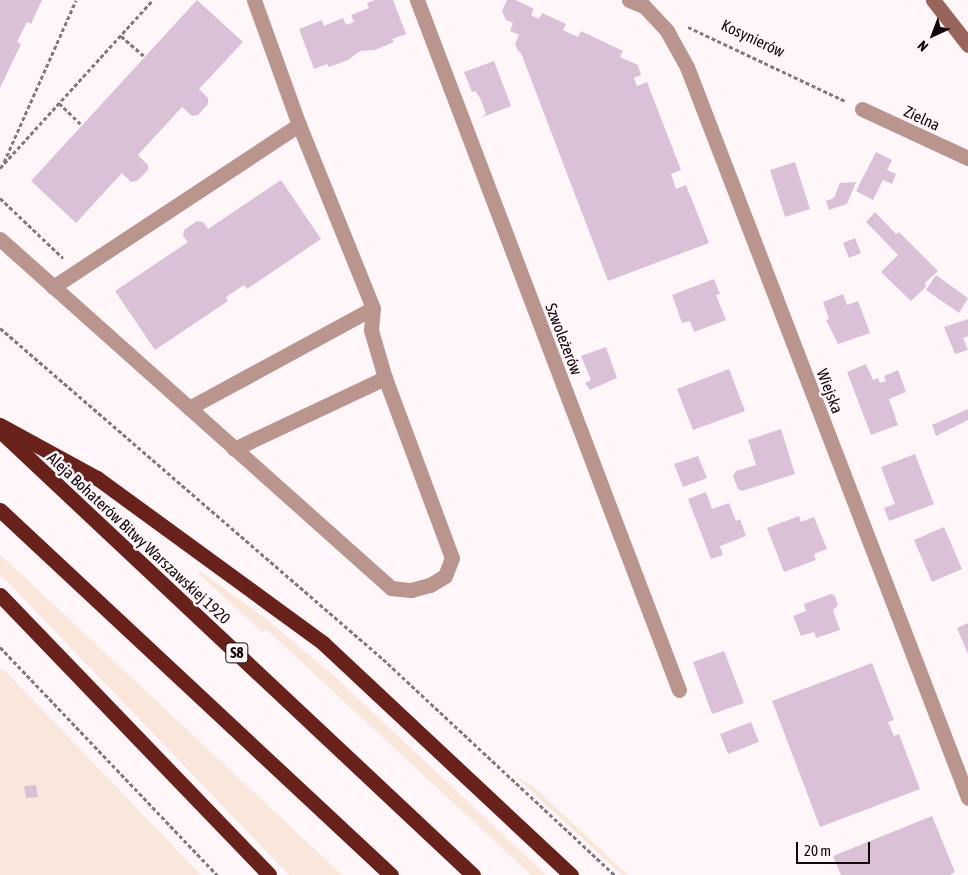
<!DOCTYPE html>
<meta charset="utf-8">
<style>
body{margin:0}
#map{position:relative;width:968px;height:875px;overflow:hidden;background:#fff6f9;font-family:"Asap Condensed",sans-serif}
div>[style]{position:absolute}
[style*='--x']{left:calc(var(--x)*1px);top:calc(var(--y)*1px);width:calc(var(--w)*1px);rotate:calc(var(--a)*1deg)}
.green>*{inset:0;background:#f8e7da}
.building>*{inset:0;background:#dac1d8}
.path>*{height:3px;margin-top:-1.5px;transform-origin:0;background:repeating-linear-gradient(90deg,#83787c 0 4px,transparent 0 6.5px)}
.lane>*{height:15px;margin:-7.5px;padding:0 7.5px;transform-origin:7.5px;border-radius:7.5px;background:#ba958e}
.street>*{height:15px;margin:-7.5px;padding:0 7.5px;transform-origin:7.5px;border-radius:7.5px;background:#ba958e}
.secondary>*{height:15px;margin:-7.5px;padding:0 7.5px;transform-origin:7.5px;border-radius:7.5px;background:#98645c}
.highway>*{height:15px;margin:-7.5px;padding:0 7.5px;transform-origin:7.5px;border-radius:7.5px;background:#68221b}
span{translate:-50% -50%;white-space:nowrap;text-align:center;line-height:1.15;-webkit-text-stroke:5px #fff6f9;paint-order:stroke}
.shield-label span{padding:1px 4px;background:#fff6f9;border:1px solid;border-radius:4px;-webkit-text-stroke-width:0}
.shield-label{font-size:15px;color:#13070b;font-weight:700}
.street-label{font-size:16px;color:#13070b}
.north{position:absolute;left:908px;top:10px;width:50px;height:50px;-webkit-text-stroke:4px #fff6f9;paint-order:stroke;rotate:223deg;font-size:14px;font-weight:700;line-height:20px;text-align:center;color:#13070b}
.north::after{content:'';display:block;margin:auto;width:18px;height:22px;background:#13070b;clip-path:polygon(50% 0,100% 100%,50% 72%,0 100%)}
.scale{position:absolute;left:796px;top:842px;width:74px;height:22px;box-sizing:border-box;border:2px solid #13070b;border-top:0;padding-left:6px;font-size:15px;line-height:18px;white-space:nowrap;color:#13070b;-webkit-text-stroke:4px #fff6f9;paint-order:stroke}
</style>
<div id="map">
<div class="green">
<div style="clip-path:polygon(0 555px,7px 561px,342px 875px,289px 875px,0 574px)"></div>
<div style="clip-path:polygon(200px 571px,266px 619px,334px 676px,546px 875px,531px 875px,266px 629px,262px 632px,198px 573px)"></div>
<div style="clip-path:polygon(0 670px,4px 670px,201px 875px,0 875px)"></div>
<div style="clip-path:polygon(514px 775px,535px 788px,628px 875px,622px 875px)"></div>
</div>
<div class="building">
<div style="clip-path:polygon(0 0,42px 0,31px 24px,27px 22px,17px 42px,21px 44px,0 88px)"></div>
<div style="clip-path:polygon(197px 0,243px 42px,199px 89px,208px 98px,208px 104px,198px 115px,192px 116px,182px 107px,138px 155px,148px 165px,148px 170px,137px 181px,131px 182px,122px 173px,76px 223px,31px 181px)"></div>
<div style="clip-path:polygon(375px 0,393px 0,406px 34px,392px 39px,394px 42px,375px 50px,360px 51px,348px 60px,329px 67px,327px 64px,314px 69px,299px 29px,322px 20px,324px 26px,343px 18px,346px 25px,354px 22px,351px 15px,369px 8px,367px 3px)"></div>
<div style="clip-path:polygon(507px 0,515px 0,534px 9px,531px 15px,539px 19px,542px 13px,566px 24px,563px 30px,578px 37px,581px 31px,623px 51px,620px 57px,638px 65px,641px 75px,634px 78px,637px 86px,647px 82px,681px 170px,671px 174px,676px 189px,686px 185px,709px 243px,608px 281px,521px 53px,518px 51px,515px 44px,519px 35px,510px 31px,513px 23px,506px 20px,502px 11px)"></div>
<div style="clip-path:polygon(494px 61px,511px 106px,480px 118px,486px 114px,480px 98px,475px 91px,472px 92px,464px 72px)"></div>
<div style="clip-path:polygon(876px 152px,892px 160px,887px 170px,896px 174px,892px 184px,883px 180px,873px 200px,856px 191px)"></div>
<div style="clip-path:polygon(795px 162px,810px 209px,785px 217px,770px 170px)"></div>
<div style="clip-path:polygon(281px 180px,321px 239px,247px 289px,244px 285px,226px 297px,228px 301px,155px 350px,115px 291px,188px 242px,183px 236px,184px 230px,197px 221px,203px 222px,208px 229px)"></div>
<div style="clip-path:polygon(856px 182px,847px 204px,829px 210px,826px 201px,834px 198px,840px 183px)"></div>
<div style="clip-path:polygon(875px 212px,896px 234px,899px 232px,938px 271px,925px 283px,926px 287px,911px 301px,881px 272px,898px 255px,866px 222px)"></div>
<div style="clip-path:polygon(855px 238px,861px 253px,849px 258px,843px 243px)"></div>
<div style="clip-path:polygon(936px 275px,968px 298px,959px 313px,926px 290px)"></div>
<div style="clip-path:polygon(714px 279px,720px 294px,716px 295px,726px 320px,694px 332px,690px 321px,682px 323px,672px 295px)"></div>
<div style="clip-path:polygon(843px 294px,847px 305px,858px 301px,870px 333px,838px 344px,826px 320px,829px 319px,823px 302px)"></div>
<div style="clip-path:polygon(968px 319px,968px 336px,961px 339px,963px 338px,968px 350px,955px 354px,944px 327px)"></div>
<div style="clip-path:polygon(606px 347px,617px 378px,590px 390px,585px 383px,591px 380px,581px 356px)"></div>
<div style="clip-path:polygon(866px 364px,873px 380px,878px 378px,880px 383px,886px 381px,884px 376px,898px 370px,906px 392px,889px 399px,898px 425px,871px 435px,847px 372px)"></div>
<div style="clip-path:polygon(729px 369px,745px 411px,693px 430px,677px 389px)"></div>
<div style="clip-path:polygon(968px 409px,968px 420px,936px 436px,932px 425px)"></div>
<div style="clip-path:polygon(781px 429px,795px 474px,742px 491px,738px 489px,733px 476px,736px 471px,756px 465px,748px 440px)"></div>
<div style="clip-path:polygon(915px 454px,934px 504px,889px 521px,884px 508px,895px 504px,881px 467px)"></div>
<div style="clip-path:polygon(698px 456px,707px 478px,683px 487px,674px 464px)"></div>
<div style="clip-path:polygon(706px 492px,712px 509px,729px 503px,736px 521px,740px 519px,746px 536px,720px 546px,723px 555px,711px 559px,688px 499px)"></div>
<div style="clip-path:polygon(799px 516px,801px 522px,814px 517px,827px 549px,814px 554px,816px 560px,784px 572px,767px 528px)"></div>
<div style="clip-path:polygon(944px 527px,962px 569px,932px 582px,914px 540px)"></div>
<div style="clip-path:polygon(831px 594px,835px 596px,838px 605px,833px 610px,840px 630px,816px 638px,814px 632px,801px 636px,793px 616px,806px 611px,804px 604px)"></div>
<div style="clip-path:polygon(968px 623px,968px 654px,957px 628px)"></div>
<div style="clip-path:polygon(724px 651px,744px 703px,712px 714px,693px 662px)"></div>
<div style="clip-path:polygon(872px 663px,894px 720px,888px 722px,894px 736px,899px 734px,920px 789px,820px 827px,772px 701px)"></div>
<div style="clip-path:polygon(751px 722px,759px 742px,728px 754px,720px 734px)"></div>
<div style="clip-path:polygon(36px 785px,38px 797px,26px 798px,24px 786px)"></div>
<div style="clip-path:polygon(932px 816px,955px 872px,950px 875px,841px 875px,833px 856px)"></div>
</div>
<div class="path">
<div style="--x:688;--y:27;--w:174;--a:25.2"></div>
<div style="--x:121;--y:36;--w:32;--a:41"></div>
<div style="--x:59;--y:103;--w:32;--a:44"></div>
<div style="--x:4;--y:162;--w:177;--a:-66"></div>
<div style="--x:0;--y:168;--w:227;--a:-47.7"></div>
<div style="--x:0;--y:198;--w:87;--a:43.6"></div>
<div style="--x:0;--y:328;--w:506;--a:40.83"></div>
<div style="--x:383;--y:659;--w:317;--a:43"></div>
<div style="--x:0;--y:647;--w:315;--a:46.4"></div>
</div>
<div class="lane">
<div style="--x:0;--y:239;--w:524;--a:41.75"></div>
<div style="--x:391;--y:588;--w:20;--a:6"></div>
<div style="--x:411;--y:590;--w:20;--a:-15"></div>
<div style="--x:430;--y:585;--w:17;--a:-31"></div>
<div style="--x:445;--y:576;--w:19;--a:-69"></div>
<div style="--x:452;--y:558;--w:192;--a:-110.4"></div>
<div style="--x:385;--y:378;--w:50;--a:-106.3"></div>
<div style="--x:371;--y:330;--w:22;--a:-85"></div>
<div style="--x:373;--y:308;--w:197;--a:-112"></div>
<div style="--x:299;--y:125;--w:133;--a:-109.8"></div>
<div style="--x:53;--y:287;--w:295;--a:-33.4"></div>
<div style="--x:189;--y:408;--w:209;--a:-28.5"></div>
<div style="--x:234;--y:449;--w:167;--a:-25.2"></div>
</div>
<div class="street">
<div style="--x:417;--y:0;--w:738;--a:69.21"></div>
<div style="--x:629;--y:0;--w:16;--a:22"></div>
<div style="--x:644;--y:6;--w:34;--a:47"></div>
<div style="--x:667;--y:31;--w:41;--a:60.9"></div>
<div style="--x:687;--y:67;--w:783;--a:68.97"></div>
<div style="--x:862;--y:109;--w:117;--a:24.8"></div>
</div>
<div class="secondary">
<div style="--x:933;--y:0;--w:57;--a:52.1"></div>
</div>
<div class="highway">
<div style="--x:0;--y:425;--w:111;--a:28.7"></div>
<div style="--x:97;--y:478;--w:280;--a:36.1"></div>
<div style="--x:323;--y:643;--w:340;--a:43.1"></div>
<div style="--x:0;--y:431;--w:649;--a:43.19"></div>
<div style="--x:0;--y:510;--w:535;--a:43.03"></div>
<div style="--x:0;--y:595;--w:388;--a:46.1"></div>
</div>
<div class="shield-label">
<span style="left:237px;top:653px">S8</span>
</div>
<div class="street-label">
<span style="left:753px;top:38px;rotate:25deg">Kosynierów</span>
<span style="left:922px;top:118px;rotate:25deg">Zielna</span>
<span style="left:564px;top:339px;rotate:69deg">Szwoleżerów</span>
<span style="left:830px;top:391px;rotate:69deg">Wiejska</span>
<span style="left:139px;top:538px;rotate:43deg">Aleja Bohaterów Bitwy Warszawskiej 1920</span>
</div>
<div class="north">N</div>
<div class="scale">20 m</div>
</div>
